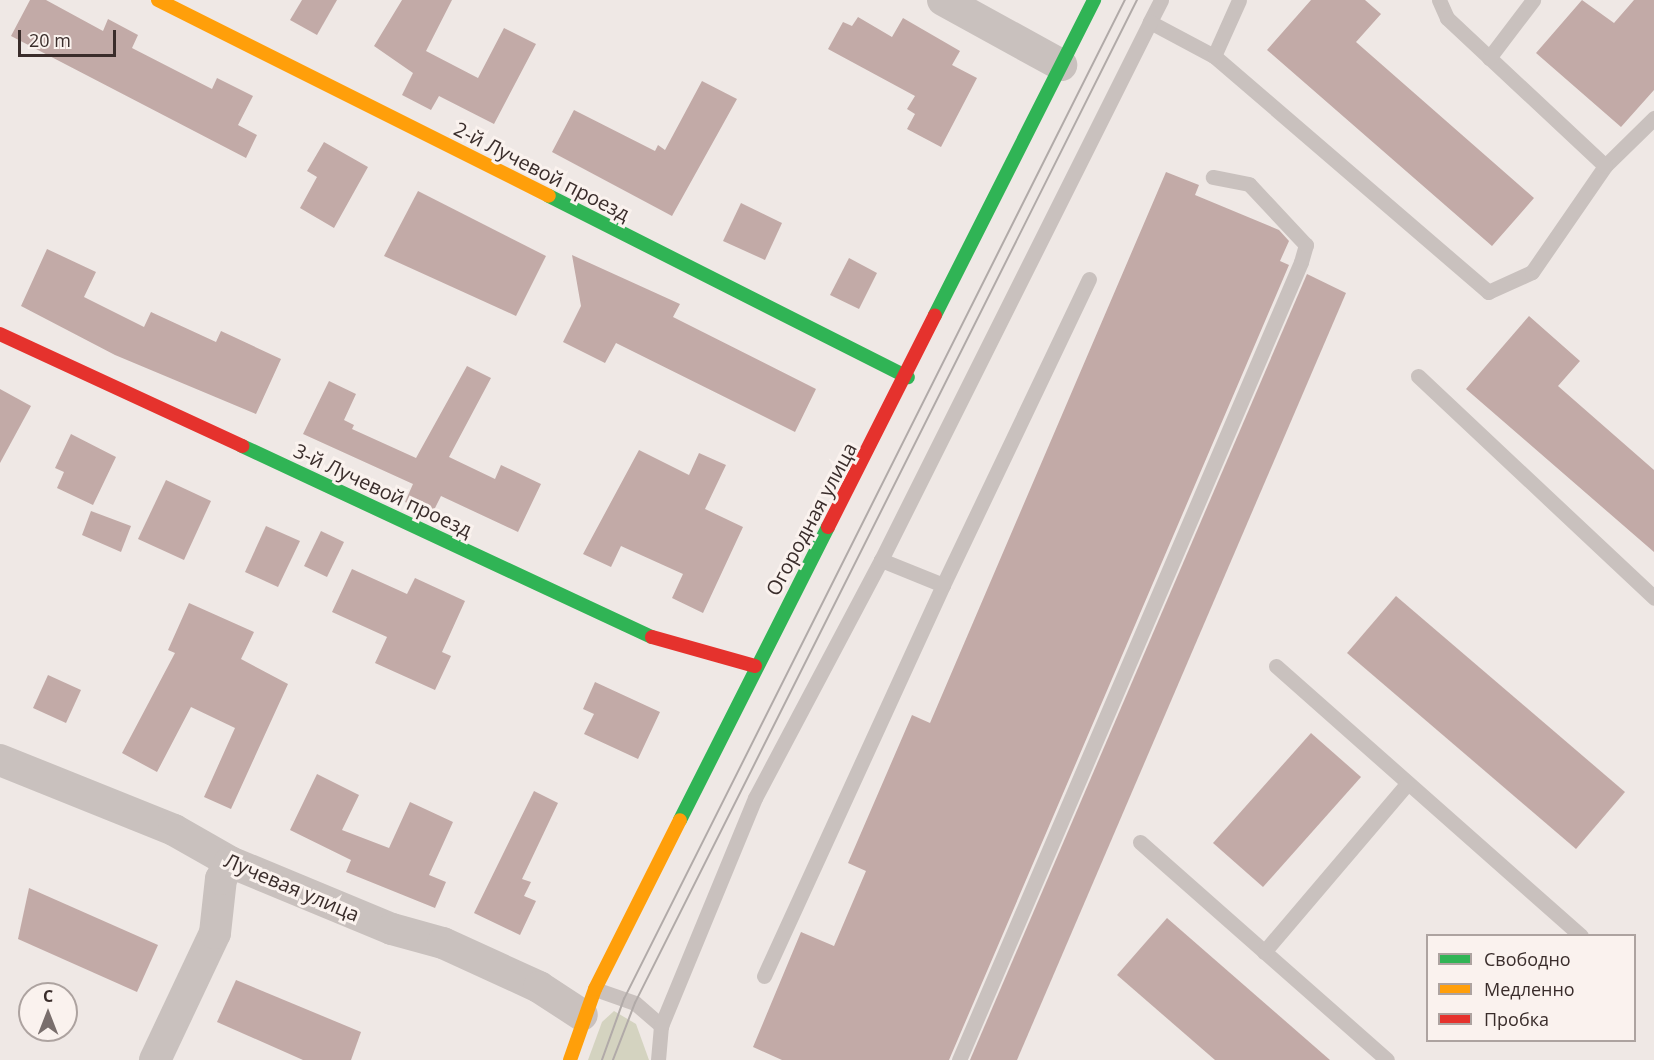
<!DOCTYPE html>
<meta charset="utf-8">
<style>
body{margin:0}
#map{position:relative;width:1654px;height:1060px;overflow:hidden;background:#efe8e5;font-family:"Open Sans",sans-serif}
div>[style]{position:absolute}
[style*='--x']{left:calc(var(--x)*1px);top:calc(var(--y)*1px);width:calc(var(--w)*1px);rotate:calc(var(--a)*1deg)}
.green>*{inset:0;background:#d4d3c0}
.building>*{inset:0;background:#c2aaa7}
.lane>*{height:15px;margin:-7.5px;padding:0 7.5px;transform-origin:7.5px;border-radius:7.5px;background:#c9c1be}
.street>*{height:32px;margin:-16px;padding:0 16px;transform-origin:16px;border-radius:16px;background:#c9c1be}
.fast>*{height:14px;margin:-7px;padding:0 7px;transform-origin:7px;border-radius:7px;background:#30b455}
.slow>*{height:14px;margin:-7px;padding:0 7px;transform-origin:7px;border-radius:7px;background:#ff9f0a}
.jam>*{height:14px;margin:-7px;padding:0 7px;transform-origin:7px;border-radius:7px;background:#e5322d}
.tram>*{height:1.5px;margin:-0.75px;padding:0 0.75px;transform-origin:0.75px;border-radius:0.75px;background:#b1aaa8}
span{translate:-50% -50%;white-space:nowrap;text-align:center;line-height:1.15;-webkit-text-stroke:6px #faf2ee;paint-order:stroke}
.street-label{font-size:20px;color:#3a2d2b}
.legend{position:absolute;left:1426px;top:934px;width:210px;height:108px;box-sizing:border-box;background:#faf2ee;border:2px solid #ada3a0;margin:0;padding:8px 10px;list-style:none;font-size:18px;color:#3a2d2b}
.legend li{display:flex;align-items:center;gap:12px;height:30px}
.legend b{width:30px;border:2px solid #ada3a0}
.north{position:absolute;left:18px;top:982px;width:60px;height:60px;box-sizing:border-box;background:#faf2ee;border:2px solid #ada3a0;border-radius:50%;rotate:0deg;font-size:16px;font-weight:700;line-height:24px;text-align:center;color:#3a2d2b}
.north::after{content:'';display:block;margin:auto;width:21px;height:27px;background:#796e6c;clip-path:polygon(50% 0,100% 100%,50% 72%,0 100%)}
.scale{position:absolute;left:18px;top:30px;width:98px;height:27px;box-sizing:border-box;border:3px solid #3a2d2b;border-top:0;padding-left:8px;font-size:18px;line-height:21px;white-space:nowrap;color:#3a2d2b;-webkit-text-stroke:4px #faf2ee;paint-order:stroke}
</style>
<div id="map">
<div class="green">
<div style="clip-path:polygon(614px 1011px,636px 1024px,649px 1060px,588px 1060px,602px 1022px)"></div>
</div>
<div class="building">
<div style="clip-path:polygon(30px 0,46px 0,103px 31px,108px 19px,138px 35px,132px 48px,212px 89px,217px 78px,253px 96px,238px 125px,257px 135px,246px 158px,11px 36px)"></div>
<div style="clip-path:polygon(302px 0,337px 0,317px 35px,290px 20px)"></div>
<div style="clip-path:polygon(402px 0,452px 0,426px 51px,478px 78px,504px 28px,536px 44px,494px 124px,439px 96px,431px 110px,402px 95px,413px 73px,374px 46px)"></div>
<div style="clip-path:polygon(1311px 0,1365px 0,1381px 14px,1356px 42px,1534px 198px,1492px 246px,1267px 50px)"></div>
<div style="clip-path:polygon(1582px 0,1614px 23px,1634px 0,1654px 0,1654px 90px,1621px 127px,1536px 53px)"></div>
<div style="clip-path:polygon(858px 17px,892px 37px,903px 18px,960px 51px,952px 65px,977px 78px,941px 147px,907px 129px,915px 114px,907px 109px,915px 96px,828px 49px,843px 22px,852px 26px)"></div>
<div style="clip-path:polygon(702px 81px,737px 99px,672px 216px,552px 152px,574px 110px,655px 151px,658px 145px,665px 150px)"></div>
<div style="clip-path:polygon(324px 142px,368px 167px,334px 228px,300px 208px,317px 177px,307px 171px)"></div>
<div style="clip-path:polygon(1166px 172px,1199px 185px,1195px 195px,1279px 230px,1289px 241px,1280px 261px,1289px 265px,949px 1060px,782px 1060px,753px 1047px,801px 932px,834px 946px,866px 871px,848px 863px,912px 715px,930px 723px)"></div>
<div style="clip-path:polygon(418px 191px,546px 256px,516px 316px,384px 256px)"></div>
<div style="clip-path:polygon(741px 203px,782px 223px,765px 260px,723px 241px)"></div>
<div style="clip-path:polygon(47px 249px,96px 272px,84px 297px,144px 327px,151px 312px,216px 342px,221px 331px,281px 359px,256px 414px,115px 355px,21px 306px)"></div>
<div style="clip-path:polygon(572px 255px,680px 304px,673px 317px,816px 389px,795px 432px,616px 343px,605px 363px,563px 342px,581px 306px)"></div>
<div style="clip-path:polygon(849px 258px,877px 273px,859px 309px,830px 295px)"></div>
<div style="clip-path:polygon(1307px 274px,1346px 293px,1017px 1060px,970px 1060px)"></div>
<div style="clip-path:polygon(1529px 316px,1580px 361px,1558px 386px,1654px 470px,1654px 552px,1466px 389px)"></div>
<div style="clip-path:polygon(467px 366px,491px 378px,449px 457px,495px 479px,501px 465px,541px 484px,518px 532px,441px 496px,432px 514px,405px 502px,413px 484px,303px 434px,329px 381px,356px 394px,344px 420px,354px 425px,352px 429px,416px 458px)"></div>
<div style="clip-path:polygon(0 389px,31px 406px,0 463px)"></div>
<div style="clip-path:polygon(71px 434px,116px 457px,93px 505px,57px 488px,64px 472px,55px 468px)"></div>
<div style="clip-path:polygon(639px 450px,689px 475px,699px 453px,726px 465px,705px 509px,743px 527px,703px 613px,672px 598px,683px 574px,621px 546px,611px 567px,583px 554px)"></div>
<div style="clip-path:polygon(166px 480px,211px 501px,184px 560px,138px 539px)"></div>
<div style="clip-path:polygon(91px 511px,131px 526px,121px 552px,82px 535px)"></div>
<div style="clip-path:polygon(266px 526px,300px 541px,278px 587px,245px 572px)"></div>
<div style="clip-path:polygon(321px 531px,344px 542px,327px 577px,304px 566px)"></div>
<div style="clip-path:polygon(352px 569px,407px 594px,415px 578px,465px 601px,442px 652px,451px 656px,435px 690px,375px 663px,387px 637px,332px 612px)"></div>
<div style="clip-path:polygon(1396px 596px,1625px 792px,1576px 849px,1347px 653px)"></div>
<div style="clip-path:polygon(189px 603px,254px 632px,241px 659px,288px 684px,231px 809px,204px 797px,235px 728px,191px 707px,157px 772px,122px 753px,175px 653px,168px 650px)"></div>
<div style="clip-path:polygon(48px 675px,81px 690px,66px 723px,33px 708px)"></div>
<div style="clip-path:polygon(595px 682px,660px 712px,638px 759px,584px 734px,594px 714px,583px 709px)"></div>
<div style="clip-path:polygon(1311px 733px,1361px 777px,1263px 887px,1213px 843px)"></div>
<div style="clip-path:polygon(317px 774px,359px 795px,342px 830px,389px 848px,410px 802px,453px 822px,429px 875px,446px 882px,435px 908px,346px 872px,351px 860px,290px 830px)"></div>
<div style="clip-path:polygon(534px 791px,558px 803px,522px 879px,531px 882px,524px 896px,536px 901px,520px 935px,474px 913px)"></div>
<div style="clip-path:polygon(29px 888px,158px 945px,137px 992px,18px 939px)"></div>
<div style="clip-path:polygon(1167px 918px,1330px 1060px,1215px 1060px,1117px 975px)"></div>
<div style="clip-path:polygon(236px 980px,361px 1032px,351px 1060px,303px 1060px,217px 1022px)"></div>
</div>
<div class="lane">
<div style="--x:1161;--y:0;--w:25;--a:117"></div>
<div style="--x:1150;--y:22;--w:72;--a:28"></div>
<div style="--x:1214;--y:56;--w:362;--a:40.7"></div>
<div style="--x:1488;--y:292;--w:48;--a:-24.4"></div>
<div style="--x:1532;--y:272;--w:129;--a:-55.4"></div>
<div style="--x:1605;--y:166;--w:69;--a:-44.4"></div>
<div style="--x:1439;--y:0;--w:20;--a:66"></div>
<div style="--x:1447;--y:18;--w:216;--a:43.1"></div>
<div style="--x:1214;--y:56;--w:61;--a:-65.9"></div>
<div style="--x:1489;--y:58;--w:73;--a:-52.8"></div>
<div style="--x:1418;--y:376;--w:324;--a:43.2"></div>
<div style="--x:943;--y:585;--w:339;--a:-64.5"></div>
<div style="--x:1276;--y:666;--w:407;--a:41.5"></div>
<div style="--x:1140;--y:842;--w:329;--a:41.4"></div>
<div style="--x:1264;--y:952;--w:221;--a:-49.6"></div>
<div style="--x:764;--y:976;--w:430;--a:-65.4"></div>
<div style="--x:943;--y:585;--w:67;--a:-158"></div>
<div style="--x:595;--y:989;--w:42;--a:19.3"></div>
<div style="--x:635;--y:1003;--w:35;--a:41"></div>
<div style="--x:658;--y:1060;--w:34;--a:-85"></div>
<div style="--x:661;--y:1026;--w:247;--a:-67.6"></div>
<div style="--x:755;--y:798;--w:269;--a:-62.1"></div>
<div style="--x:881;--y:560;--w:602;--a:-63.43"></div>
<div style="--x:959;--y:1060;--w:868;--a:-66.8"></div>
<div style="--x:1301;--y:262;--w:18;--a:-74"></div>
<div style="--x:1306;--y:245;--w:83;--a:-133.1"></div>
<div style="--x:1249;--y:184;--w:37;--a:-169"></div>
</div>
<div class="street">
<div style="--x:943;--y:0;--w:135;--a:28.8"></div>
<div style="--x:0;--y:760;--w:188;--a:21.9"></div>
<div style="--x:174;--y:830;--w:64;--a:29.7"></div>
<div style="--x:230;--y:862;--w:175;--a:22.5"></div>
<div style="--x:392;--y:929;--w:53;--a:15.4"></div>
<div style="--x:443;--y:943;--w:106;--a:24.6"></div>
<div style="--x:539;--y:987;--w:51;--a:33.1"></div>
<div style="--x:155;--y:1060;--w:140;--a:-64.7"></div>
<div style="--x:215;--y:933;--w:54;--a:-83.7"></div>
<div style="--x:221;--y:879;--w:19;--a:-62"></div>
</div>
<div class="fast">
<div style="--x:549;--y:196;--w:402;--a:26.8"></div>
<div style="--x:935;--y:315;--w:353;--a:-63.2"></div>
<div style="--x:242;--y:446;--w:452;--a:25"></div>
<div style="--x:680;--y:820;--w:328;--a:-63.2"></div>
</div>
<div class="slow">
<div style="--x:158;--y:0;--w:437;--a:26.6"></div>
<div style="--x:570;--y:1060;--w:75;--a:-70.6"></div>
<div style="--x:595;--y:989;--w:189;--a:-63.3"></div>
</div>
<div class="jam">
<div style="--x:0;--y:334;--w:267;--a:24.8"></div>
<div style="--x:828;--y:527;--w:237;--a:-63.2"></div>
<div style="--x:652;--y:637;--w:107;--a:15.7"></div>
</div>
<div class="tram">
<div style="--x:602;--y:1060;--w:65;--a:-70.2"></div>
<div style="--x:624;--y:999;--w:1118;--a:-63.37"></div>
<div style="--x:613;--y:1060;--w:61;--a:-68.9"></div>
<div style="--x:635;--y:1003;--w:1122;--a:-63.41"></div>
</div>
<div class="street-label">
<span style="left:542px;top:171px;rotate:27deg">2-й Лучевой проезд</span>
<span style="left:383px;top:490px;rotate:25deg">3-й Лучевой проезд</span>
<span style="left:811px;top:519px;rotate:-62deg">Огородная улица</span>
<span style="left:292px;top:887px;rotate:23deg">Лучевая улица</span>
</div>
<ul class="legend">
<li><b style="height:8px;background:#30b455"></b>Свободно</li>
<li><b style="height:8px;background:#ff9f0a"></b>Медленно</li>
<li><b style="height:8px;background:#e5322d"></b>Пробка</li>
</ul>
<div class="north">С</div>
<div class="scale">20 m</div>
</div>
